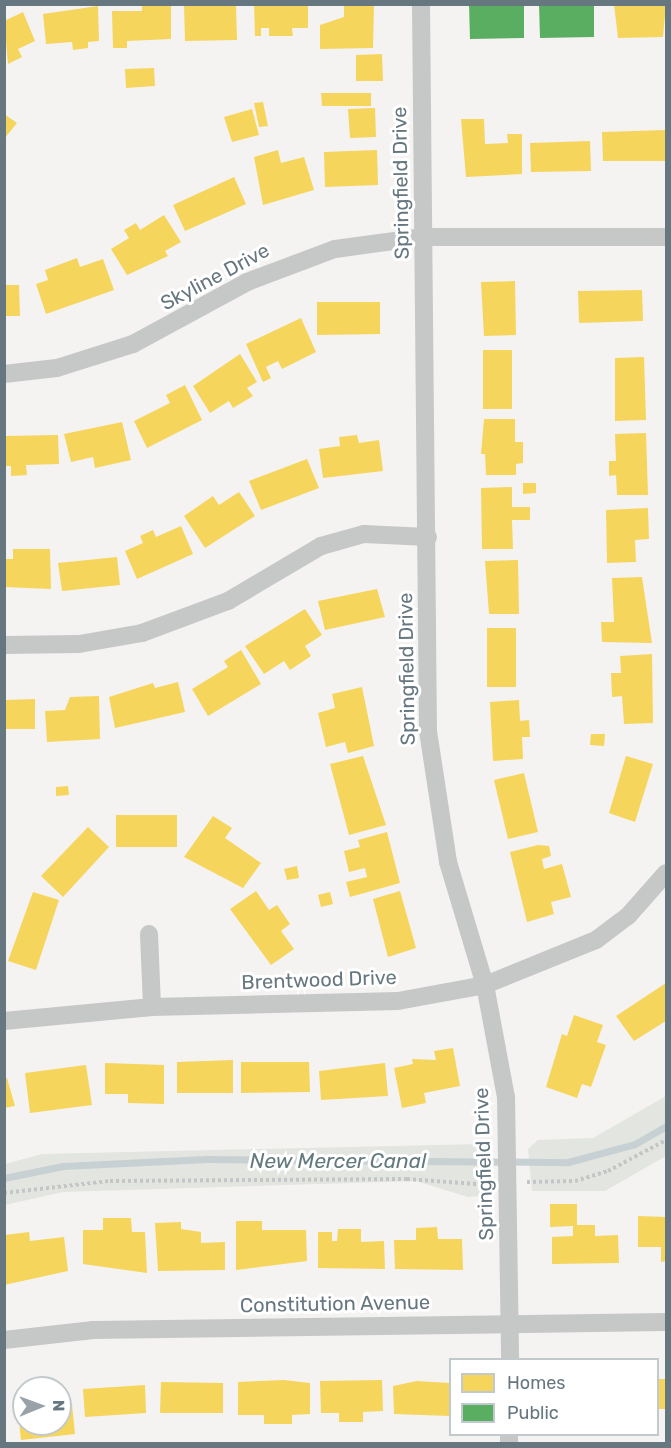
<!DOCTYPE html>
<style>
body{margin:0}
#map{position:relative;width:671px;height:1448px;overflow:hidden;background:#f4f3f2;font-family:Rubik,sans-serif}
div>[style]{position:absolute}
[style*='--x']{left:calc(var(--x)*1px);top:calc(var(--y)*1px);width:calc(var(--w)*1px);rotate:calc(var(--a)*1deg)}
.green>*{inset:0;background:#e3e5e0}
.homes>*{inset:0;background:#f6d55c}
.public>*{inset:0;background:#5aae61}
.stream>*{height:7px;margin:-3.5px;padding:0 3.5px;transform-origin:3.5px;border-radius:3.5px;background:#c7d0d2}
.path>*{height:4px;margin-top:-2px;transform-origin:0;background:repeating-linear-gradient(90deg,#c4c5c6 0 3px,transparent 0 6px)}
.street>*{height:18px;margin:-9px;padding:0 9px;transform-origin:9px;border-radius:9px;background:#c6c8c8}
span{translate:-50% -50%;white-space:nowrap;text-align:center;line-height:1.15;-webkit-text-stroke:6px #fff;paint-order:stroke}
.street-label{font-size:20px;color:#667780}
.water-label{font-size:21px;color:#62797d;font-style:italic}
.frame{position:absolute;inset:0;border:6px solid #667780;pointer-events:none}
.legend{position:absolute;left:449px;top:1358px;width:210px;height:78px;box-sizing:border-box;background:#fff;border:2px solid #c2c9cc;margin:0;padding:8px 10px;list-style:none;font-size:18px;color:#667780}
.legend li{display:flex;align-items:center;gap:12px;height:30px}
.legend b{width:30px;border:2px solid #c2c9cc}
.north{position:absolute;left:12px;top:1376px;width:60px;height:60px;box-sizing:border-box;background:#fff;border:2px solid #c2c9cc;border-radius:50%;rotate:89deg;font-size:16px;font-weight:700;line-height:24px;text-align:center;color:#667780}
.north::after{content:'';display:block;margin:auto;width:21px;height:27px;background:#98a2a8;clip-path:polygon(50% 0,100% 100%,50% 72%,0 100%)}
</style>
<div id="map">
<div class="green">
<div style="clip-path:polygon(666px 1096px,666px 1156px,605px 1191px,532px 1191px,528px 1149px,538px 1140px,593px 1138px)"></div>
<div style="clip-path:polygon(480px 1144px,489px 1148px,485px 1196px,468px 1197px,416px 1181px,63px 1192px,5px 1205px,5px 1164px,42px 1154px)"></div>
</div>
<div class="homes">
<div style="clip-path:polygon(142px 4px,171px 4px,171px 39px,127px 41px,127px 48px,113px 48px,112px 11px,142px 11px)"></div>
<div style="clip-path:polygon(184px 4px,236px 4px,237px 40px,185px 41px)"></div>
<div style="clip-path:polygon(254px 4px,308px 4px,308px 28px,292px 28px,293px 36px,269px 36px,269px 28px,261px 28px,261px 36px,255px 36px)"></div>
<div style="clip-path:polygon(344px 4px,374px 4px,373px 48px,320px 49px,320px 25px,344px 17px)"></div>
<div style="clip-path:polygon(614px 4px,666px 4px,663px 37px,618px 38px)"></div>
<div style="clip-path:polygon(98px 6px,99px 41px,88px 42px,88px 48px,73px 50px,72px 42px,46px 44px,43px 14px)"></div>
<div style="clip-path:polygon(23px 12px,35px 41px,18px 49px,22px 57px,8px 64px,4px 21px)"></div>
<div style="clip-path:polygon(382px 54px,383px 81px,356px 81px,356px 55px)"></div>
<div style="clip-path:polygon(154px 68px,155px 86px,126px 88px,125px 69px)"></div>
<div style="clip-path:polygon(321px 93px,371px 93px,371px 106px,322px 106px)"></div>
<div style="clip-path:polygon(263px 102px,268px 126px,259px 127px,254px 103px)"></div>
<div style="clip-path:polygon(375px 108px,376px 137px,350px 138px,348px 109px)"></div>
<div style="clip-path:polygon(252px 109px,259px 135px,232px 142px,224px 117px)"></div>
<div style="clip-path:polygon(4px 114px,17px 123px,4px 139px)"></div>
<div style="clip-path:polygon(461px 119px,484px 119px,485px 144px,508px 143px,507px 134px,522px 134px,522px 174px,466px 177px)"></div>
<div style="clip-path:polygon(666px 130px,666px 161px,603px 161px,602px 132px)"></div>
<div style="clip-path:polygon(590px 141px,591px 171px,531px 172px,530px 143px)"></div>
<div style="clip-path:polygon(278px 150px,281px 163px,304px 157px,314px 190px,263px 205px,254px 157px)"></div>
<div style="clip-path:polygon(377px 150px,378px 185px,325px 187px,324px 152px)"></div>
<div style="clip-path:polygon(234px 177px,246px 204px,185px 231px,173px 205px)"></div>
<div style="clip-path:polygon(164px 215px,181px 242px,165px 251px,168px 256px,127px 275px,111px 249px,129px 238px,124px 230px,136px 223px,140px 230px)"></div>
<div style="clip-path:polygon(77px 258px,80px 267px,103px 259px,114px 290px,46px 314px,36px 284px,48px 280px,45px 270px)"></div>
<div style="clip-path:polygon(515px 281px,516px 335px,484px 336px,481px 282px)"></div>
<div style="clip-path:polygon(4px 285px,19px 285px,20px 316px,4px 316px)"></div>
<div style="clip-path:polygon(642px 290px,643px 321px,579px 323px,578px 291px)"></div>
<div style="clip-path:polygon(317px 302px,380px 302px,380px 334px,317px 335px)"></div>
<div style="clip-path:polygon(301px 318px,316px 352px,282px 369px,278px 361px,266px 367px,271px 378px,263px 382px,246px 344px)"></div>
<div style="clip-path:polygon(483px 350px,512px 350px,512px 409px,483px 409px)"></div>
<div style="clip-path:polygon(240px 354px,257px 382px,247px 388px,253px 396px,233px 408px,229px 401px,210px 413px,193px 386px)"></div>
<div style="clip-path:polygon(644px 357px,646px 420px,615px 421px,615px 358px)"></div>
<div style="clip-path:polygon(185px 385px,202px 420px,147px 448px,134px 421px,170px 403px,166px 395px)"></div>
<div style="clip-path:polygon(484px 419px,515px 419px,515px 442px,523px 442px,523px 463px,516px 464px,516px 475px,486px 475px,485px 454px,481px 454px)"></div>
<div style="clip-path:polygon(122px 422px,131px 460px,95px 468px,93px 457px,71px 462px,64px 434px)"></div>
<div style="clip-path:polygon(646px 433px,648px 495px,617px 495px,616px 475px,609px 476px,609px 461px,616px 461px,615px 434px)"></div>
<div style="clip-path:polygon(58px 435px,59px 464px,26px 465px,27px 475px,11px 476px,11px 466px,4px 466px,4px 436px)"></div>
<div style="clip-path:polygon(357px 435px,359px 443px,379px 440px,383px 471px,323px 478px,319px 449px,340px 446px,339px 437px)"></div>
<div style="clip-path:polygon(307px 459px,319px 488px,261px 510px,249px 481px)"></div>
<div style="clip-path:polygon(523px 483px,536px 483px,536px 493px,523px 494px)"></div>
<div style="clip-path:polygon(512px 487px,512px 507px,530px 507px,530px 520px,512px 520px,513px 549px,482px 549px,481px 488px)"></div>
<div style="clip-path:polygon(239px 492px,255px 516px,205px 548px,184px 516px,213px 496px,219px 505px)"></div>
<div style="clip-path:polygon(648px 508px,649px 539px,635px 540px,636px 562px,607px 563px,606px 510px)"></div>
<div style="clip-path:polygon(181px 526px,193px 554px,137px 579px,125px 551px,143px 543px,140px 536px,153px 530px,156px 537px)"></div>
<div style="clip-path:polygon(13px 549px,50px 549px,51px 589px,4px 587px,4px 559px,13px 559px)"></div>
<div style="clip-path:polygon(117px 557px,120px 585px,62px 591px,58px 563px)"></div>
<div style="clip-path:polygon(518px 560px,519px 614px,489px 614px,485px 561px)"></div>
<div style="clip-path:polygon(642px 577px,652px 643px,602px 642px,601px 622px,614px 622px,612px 578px)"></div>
<div style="clip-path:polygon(377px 589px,385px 617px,325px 630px,318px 601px)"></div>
<div style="clip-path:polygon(305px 609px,322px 635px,305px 646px,311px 656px,290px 670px,284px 661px,264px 674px,245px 646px)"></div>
<div style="clip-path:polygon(487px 628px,516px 628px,516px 687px,487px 687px)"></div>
<div style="clip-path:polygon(241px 650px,261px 684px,208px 716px,192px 689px,228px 667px,224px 661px)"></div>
<div style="clip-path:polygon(652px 654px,653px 723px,624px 724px,622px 696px,612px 697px,611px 673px,621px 673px,620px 656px)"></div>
<div style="clip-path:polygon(178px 682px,185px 712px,115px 728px,109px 697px,153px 683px,155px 688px)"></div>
<div style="clip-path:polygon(362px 687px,374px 746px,348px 753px,345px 742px,326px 747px,318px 713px,335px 708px,332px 694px)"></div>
<div style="clip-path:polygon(99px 696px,100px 739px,47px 742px,45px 711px,65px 710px,70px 697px)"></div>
<div style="clip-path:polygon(35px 699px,35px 729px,4px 729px,4px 700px)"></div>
<div style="clip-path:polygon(519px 700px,520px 721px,529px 720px,530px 737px,522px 737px,523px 759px,493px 761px,490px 702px)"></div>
<div style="clip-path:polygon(591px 734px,605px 734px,604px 746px,590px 745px)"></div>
<div style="clip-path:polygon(363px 756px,386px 825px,349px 835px,330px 764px)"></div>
<div style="clip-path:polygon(626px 756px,653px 764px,635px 822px,609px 813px)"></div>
<div style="clip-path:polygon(524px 773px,538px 832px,508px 839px,494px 780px)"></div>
<div style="clip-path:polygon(68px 786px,69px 795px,56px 796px,56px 787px)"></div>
<div style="clip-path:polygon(116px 815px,177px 815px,177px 847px,116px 847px)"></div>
<div style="clip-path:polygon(213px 816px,232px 828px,225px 838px,261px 863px,243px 888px,184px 857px)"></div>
<div style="clip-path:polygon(88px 827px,109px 847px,63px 897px,41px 876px)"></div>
<div style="clip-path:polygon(387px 832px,400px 883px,350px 897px,346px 882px,367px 877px,365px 868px,349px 872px,344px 851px,360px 847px,358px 840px)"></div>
<div style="clip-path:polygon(538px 845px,549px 846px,551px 856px,542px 859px,544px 869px,562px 864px,571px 897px,551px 902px,554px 914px,527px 922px,510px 852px)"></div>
<div style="clip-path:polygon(297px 866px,299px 878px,287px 880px,284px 869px)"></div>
<div style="clip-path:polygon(256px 891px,269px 910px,277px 905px,290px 924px,281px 931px,294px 949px,271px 965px,230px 909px)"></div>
<div style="clip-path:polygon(400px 891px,416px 948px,388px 957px,373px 899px)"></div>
<div style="clip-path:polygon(33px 892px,59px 900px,36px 970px,8px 961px)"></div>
<div style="clip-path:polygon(330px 892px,333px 904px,321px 907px,318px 895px)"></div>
<div style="clip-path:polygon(666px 983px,666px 1021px,634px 1041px,616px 1016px)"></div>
<div style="clip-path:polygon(574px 1015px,603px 1025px,597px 1042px,606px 1045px,591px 1087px,582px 1084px,577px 1098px,546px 1087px,562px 1034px,567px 1036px)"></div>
<div style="clip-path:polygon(453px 1048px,460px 1086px,424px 1093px,426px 1103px,402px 1108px,394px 1068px,413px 1064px,412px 1059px,436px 1060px,434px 1051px)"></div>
<div style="clip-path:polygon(233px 1060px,233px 1093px,177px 1093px,177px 1062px)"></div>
<div style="clip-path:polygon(241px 1062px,309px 1062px,310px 1092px,241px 1093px)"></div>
<div style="clip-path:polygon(105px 1063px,164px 1065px,164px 1104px,128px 1103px,128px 1094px,105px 1094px)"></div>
<div style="clip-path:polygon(385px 1063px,388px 1096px,321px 1100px,319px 1071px)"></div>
<div style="clip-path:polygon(86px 1065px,92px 1105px,30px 1113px,25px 1073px)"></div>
<div style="clip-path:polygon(7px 1078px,15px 1106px,4px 1108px,4px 1079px)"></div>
<div style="clip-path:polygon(550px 1204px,577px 1204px,577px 1225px,595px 1225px,595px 1236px,618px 1235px,619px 1263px,552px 1264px,552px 1237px,573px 1236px,573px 1226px,550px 1227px)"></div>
<div style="clip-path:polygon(638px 1216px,666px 1217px,666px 1261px,661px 1262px,661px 1247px,638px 1247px)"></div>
<div style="clip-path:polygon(103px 1218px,131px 1218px,132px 1232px,145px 1232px,147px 1273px,83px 1264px,83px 1230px,103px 1230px)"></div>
<div style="clip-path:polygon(236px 1221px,262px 1221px,262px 1230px,306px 1230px,307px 1261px,236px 1270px)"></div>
<div style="clip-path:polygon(181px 1222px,181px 1229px,201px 1232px,201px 1243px,225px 1242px,225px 1270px,158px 1271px,155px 1223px)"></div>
<div style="clip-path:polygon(437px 1227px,438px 1239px,462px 1239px,463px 1270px,395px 1269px,394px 1240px,416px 1240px,416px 1228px)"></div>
<div style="clip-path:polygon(338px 1229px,361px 1229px,361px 1242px,384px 1241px,385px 1269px,318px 1268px,318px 1232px,332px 1232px,332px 1241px,337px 1241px)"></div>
<div style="clip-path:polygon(29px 1232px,30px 1241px,64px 1237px,68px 1271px,4px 1285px,5px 1235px)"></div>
<div style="clip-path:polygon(658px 1379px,666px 1379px,666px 1409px,658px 1409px)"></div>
<div style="clip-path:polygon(284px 1380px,310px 1383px,310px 1414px,292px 1415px,292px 1424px,264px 1424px,264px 1415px,238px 1415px,238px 1382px)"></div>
<div style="clip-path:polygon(382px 1380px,383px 1411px,363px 1412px,363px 1422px,339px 1422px,339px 1413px,321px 1413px,320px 1381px)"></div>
<div style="clip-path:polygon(417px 1381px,450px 1383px,450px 1416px,394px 1414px,393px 1386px)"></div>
<div style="clip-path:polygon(161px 1382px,223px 1383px,223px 1413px,160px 1413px)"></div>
<div style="clip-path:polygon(145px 1385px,146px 1413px,85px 1417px,83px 1389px)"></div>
<div style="clip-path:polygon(16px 1396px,24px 1396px,24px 1424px,60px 1424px,60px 1405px,72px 1404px,75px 1434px,21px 1440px)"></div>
</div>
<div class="public">
<div style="clip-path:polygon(469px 4px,524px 4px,524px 38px,470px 39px)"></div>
<div style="clip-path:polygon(539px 4px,594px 4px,594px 37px,540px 38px)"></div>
</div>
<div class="stream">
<div style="--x:4;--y:1178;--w:60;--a:-11.5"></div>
<div style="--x:63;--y:1166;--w:144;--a:-2.8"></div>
<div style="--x:207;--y:1159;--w:361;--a:0.5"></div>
<div style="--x:568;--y:1162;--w:69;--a:-15"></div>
<div style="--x:635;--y:1144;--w:36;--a:-30"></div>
</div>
<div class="path">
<div style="--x:527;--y:1182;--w:48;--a:-1.2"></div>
<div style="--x:575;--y:1181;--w:34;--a:-17"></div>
<div style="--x:608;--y:1171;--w:66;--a:-28.1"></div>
<div style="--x:4;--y:1193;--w:107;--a:-6.5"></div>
<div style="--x:110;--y:1181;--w:297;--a:-0.4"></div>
<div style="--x:407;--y:1179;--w:83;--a:4.1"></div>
</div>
<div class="street">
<div style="--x:421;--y:4;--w:727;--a:89.45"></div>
<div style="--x:428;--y:731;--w:133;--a:81.3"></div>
<div style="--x:448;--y:862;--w:128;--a:73.3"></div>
<div style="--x:485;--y:985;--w:114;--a:79.4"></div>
<div style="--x:506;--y:1097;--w:263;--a:89.1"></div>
<div style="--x:4;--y:374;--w:53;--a:-6.5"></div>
<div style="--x:57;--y:368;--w:80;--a:-17.5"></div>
<div style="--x:133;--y:344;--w:130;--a:-28.5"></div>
<div style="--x:247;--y:282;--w:94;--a:-20.6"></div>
<div style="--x:335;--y:249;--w:90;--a:-7.7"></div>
<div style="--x:424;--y:237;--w:242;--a:0"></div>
<div style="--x:4;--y:645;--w:75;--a:-0.8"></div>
<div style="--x:79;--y:644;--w:64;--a:-9.9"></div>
<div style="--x:142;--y:633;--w:92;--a:-20.4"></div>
<div style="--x:228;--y:601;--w:108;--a:-30.6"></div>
<div style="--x:321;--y:546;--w:45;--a:-15.6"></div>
<div style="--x:364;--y:534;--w:64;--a:2.7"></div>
<div style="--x:149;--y:934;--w:73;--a:87.6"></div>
<div style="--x:4;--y:1021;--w:149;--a:-5.4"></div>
<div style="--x:152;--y:1007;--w:246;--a:-1.4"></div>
<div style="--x:398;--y:1001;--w:88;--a:-10.4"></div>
<div style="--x:485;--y:985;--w:120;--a:-22.1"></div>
<div style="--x:596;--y:940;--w:40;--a:-37"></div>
<div style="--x:628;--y:916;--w:57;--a:-48.5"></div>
<div style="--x:4;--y:1340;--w:90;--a:-6.4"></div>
<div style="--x:93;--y:1330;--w:573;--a:-0.8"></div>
<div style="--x:509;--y:1444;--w:10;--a:-90"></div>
</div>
<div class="street-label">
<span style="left:401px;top:183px;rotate:-91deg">Springfield Drive</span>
<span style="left:215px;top:277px;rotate:-28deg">Skyline Drive</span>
<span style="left:407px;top:669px;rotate:-91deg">Springfield Drive</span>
<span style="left:319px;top:980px;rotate:-2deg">Brentwood Drive</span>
<span style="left:484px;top:1164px;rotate:-92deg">Springfield Drive</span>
<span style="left:335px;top:1304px;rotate:-1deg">Constitution Avenue</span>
</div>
<div class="water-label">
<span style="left:338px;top:1161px">New Mercer Canal</span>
</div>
<div class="frame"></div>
<ul class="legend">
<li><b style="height:16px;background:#f6d55c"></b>Homes</li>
<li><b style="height:16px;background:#5aae61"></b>Public</li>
</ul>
<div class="north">N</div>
</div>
